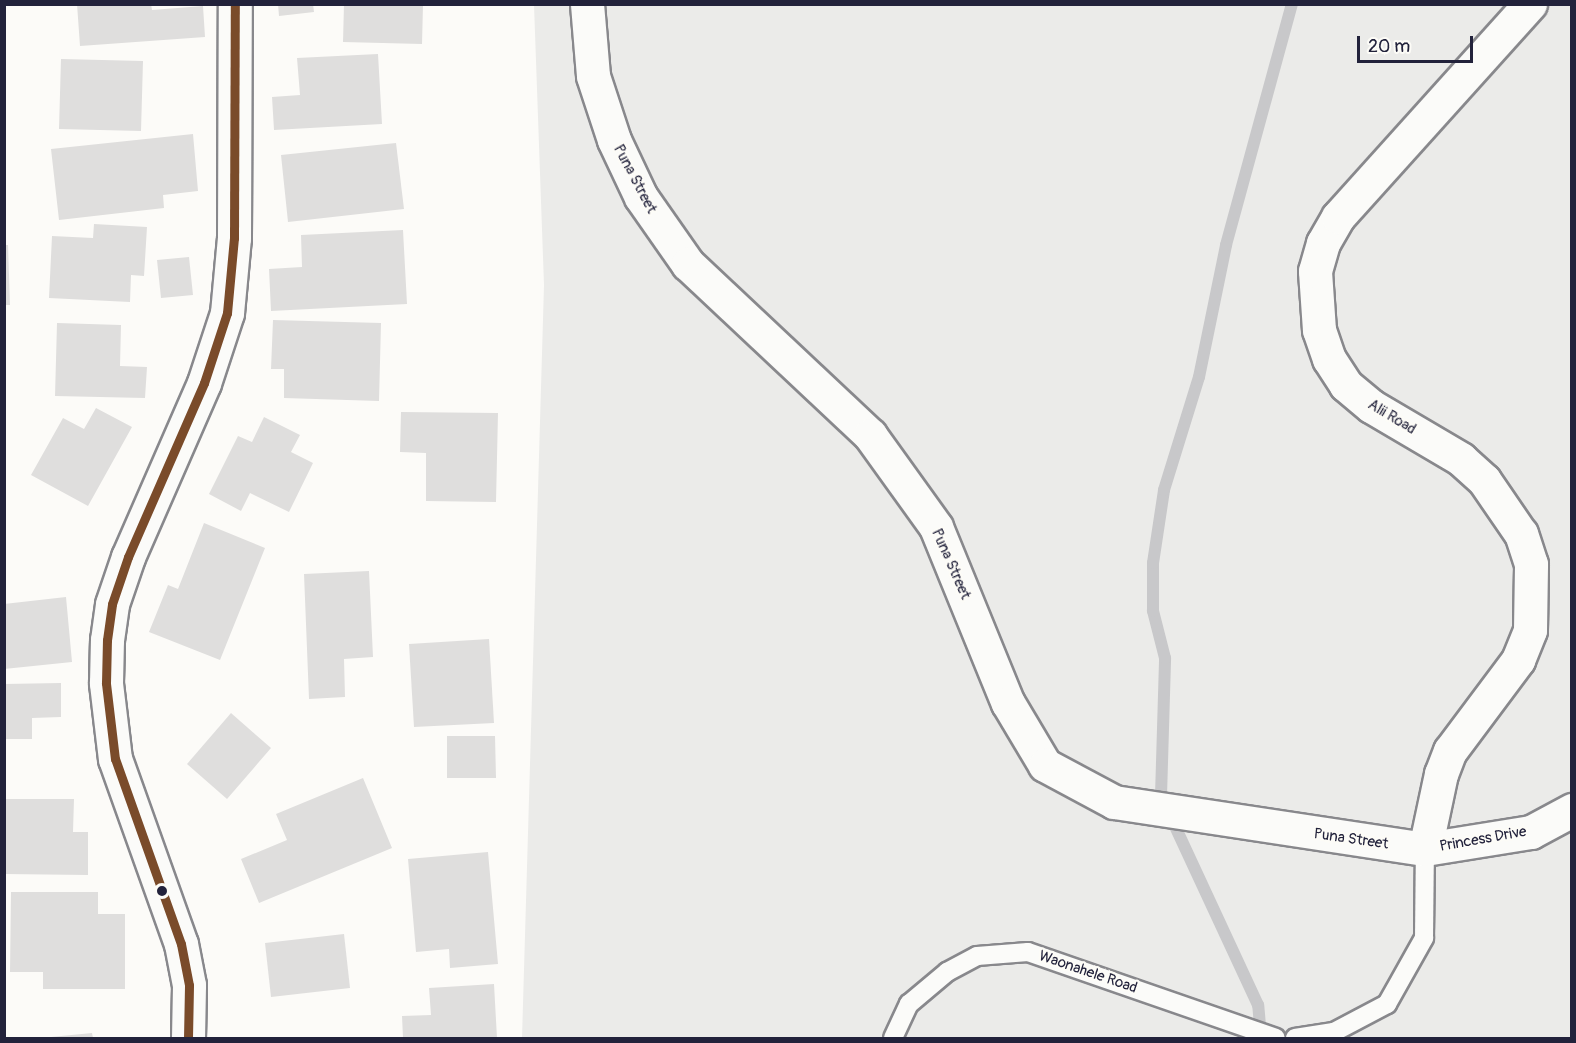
<!DOCTYPE html>
<style>
body{margin:0}
#map{position:relative;width:1576px;height:1043px;overflow:hidden;background:#fcfbf8;font-family:Pangolin,sans-serif}
div>[style]{position:absolute}
[style*='--x']{left:calc(var(--x)*1px);top:calc(var(--y)*1px);width:calc(var(--w)*1px);rotate:calc(var(--a)*1deg)}
.built>*{inset:0;background:#ebebe9}
.stream>*{height:12px;margin:-6px;padding:0 6px;transform-origin:6px;border-radius:6px;background:#c8c8ca}
.building>*{inset:0;background:#dfdedd}
.roads{filter:drop-shadow(2px 0 #88888c) drop-shadow(-2px 0 #88888c) drop-shadow(0 2px #88888c) drop-shadow(0 -2px #88888c)}
.lane>*{height:18px;margin:-9px;padding:0 9px;transform-origin:9px;border-radius:9px;background:#fbfbf9}
.street>*{height:33px;margin:-16.5px;padding:0 16.5px;transform-origin:16.5px;border-radius:16.5px;background:#fbfbf9}
.secondary>*{height:33px;margin:-16.5px;padding:0 16.5px;transform-origin:16.5px;border-radius:16.5px;background:#fbfbf9}
.bus-1>*{height:9px;margin:-4.5px;padding:0 4.5px;transform-origin:4.5px;border-radius:4.5px;background:#7a4b2a}
.dots>*{width:16px;height:16px;translate:-50% -50%;box-sizing:border-box;border:3px solid #fdfcf7;border-radius:50%}
span{translate:-50% -50%;white-space:nowrap;text-align:center;line-height:1.15;-webkit-text-stroke:4.5px #fdfcf7;paint-order:stroke}
.street-label{font-size:15px;color:#22223b}
.frame{position:absolute;inset:0;border:6px solid #22223b;pointer-events:none}
.scale{position:absolute;left:1357px;top:36px;width:116px;height:27px;box-sizing:border-box;border:3px solid #22223b;border-top:0;padding-left:8px;font-size:18px;line-height:21px;white-space:nowrap;color:#22223b;-webkit-text-stroke:4px #fdfcf7;paint-order:stroke}
</style>
<div id="map">
<div class="built">
<div style="clip-path:polygon(534px 5px,1571px 5px,1571px 1038px,522px 1038px,544px 285px)"></div>
</div>
<div class="stream">
<div style="--x:1261;--y:1037;--w:32;--a:-95"></div>
<div style="--x:1258;--y:1005;--w:230;--a:-114.9"></div>
<div style="--x:1161;--y:796;--w:138;--a:-88.3"></div>
<div style="--x:1165;--y:658;--w:49;--a:-104.3"></div>
<div style="--x:1153;--y:611;--w:48;--a:-90"></div>
<div style="--x:1153;--y:563;--w:74;--a:-81.4"></div>
<div style="--x:1164;--y:490;--w:118;--a:-72.8"></div>
<div style="--x:1199;--y:377;--w:135;--a:-78.4"></div>
<div style="--x:1226;--y:245;--w:250;--a:-74.7"></div>
</div>
<div class="building">
<div style="clip-path:polygon(77px 4px,151px 4px,152px 10px,203px 6px,205px 37px,80px 46px)"></div>
<div style="clip-path:polygon(278px 4px,313px 4px,314px 12px,279px 16px)"></div>
<div style="clip-path:polygon(344px 4px,423px 5px,422px 44px,343px 42px)"></div>
<div style="clip-path:polygon(378px 54px,382px 124px,274px 130px,272px 97px,300px 95px,297px 58px)"></div>
<div style="clip-path:polygon(61px 59px,143px 61px,141px 131px,59px 129px)"></div>
<div style="clip-path:polygon(193px 134px,198px 191px,163px 195px,164px 208px,59px 220px,51px 149px)"></div>
<div style="clip-path:polygon(396px 143px,404px 209px,288px 222px,281px 155px)"></div>
<div style="clip-path:polygon(94px 224px,147px 227px,144px 276px,131px 275px,130px 302px,49px 298px,52px 236px,93px 238px)"></div>
<div style="clip-path:polygon(403px 230px,407px 304px,271px 311px,269px 269px,302px 267px,301px 235px)"></div>
<div style="clip-path:polygon(4px 245px,8px 245px,10px 305px,4px 305px)"></div>
<div style="clip-path:polygon(189px 257px,193px 295px,161px 298px,157px 260px)"></div>
<div style="clip-path:polygon(273px 320px,381px 323px,379px 401px,284px 398px,284px 369px,271px 369px)"></div>
<div style="clip-path:polygon(57px 323px,121px 325px,120px 366px,147px 367px,145px 398px,55px 396px)"></div>
<div style="clip-path:polygon(96px 408px,132px 427px,88px 506px,31px 475px,63px 418px,84px 429px)"></div>
<div style="clip-path:polygon(401px 412px,498px 413px,496px 502px,426px 501px,426px 453px,400px 452px)"></div>
<div style="clip-path:polygon(264px 417px,300px 435px,291px 452px,313px 463px,289px 512px,250px 493px,241px 511px,209px 494px,238px 436px,252px 442px)"></div>
<div style="clip-path:polygon(204px 523px,265px 548px,220px 660px,149px 632px,168px 585px,178px 589px)"></div>
<div style="clip-path:polygon(369px 571px,373px 657px,344px 659px,345px 697px,309px 699px,304px 574px)"></div>
<div style="clip-path:polygon(66px 597px,72px 662px,4px 669px,4px 604px)"></div>
<div style="clip-path:polygon(489px 639px,494px 723px,414px 727px,409px 644px)"></div>
<div style="clip-path:polygon(61px 683px,61px 717px,32px 718px,32px 739px,4px 739px,4px 684px)"></div>
<div style="clip-path:polygon(231px 713px,271px 748px,227px 799px,187px 764px)"></div>
<div style="clip-path:polygon(447px 736px,495px 736px,496px 778px,447px 778px)"></div>
<div style="clip-path:polygon(363px 778px,392px 848px,259px 903px,241px 859px,287px 840px,276px 814px)"></div>
<div style="clip-path:polygon(4px 799px,74px 799px,73px 832px,88px 832px,88px 875px,4px 874px)"></div>
<div style="clip-path:polygon(488px 852px,498px 964px,450px 968px,449px 949px,416px 952px,408px 859px)"></div>
<div style="clip-path:polygon(11px 892px,98px 892px,98px 914px,125px 914px,125px 989px,43px 989px,43px 972px,10px 972px)"></div>
<div style="clip-path:polygon(344px 934px,350px 988px,271px 997px,265px 943px)"></div>
<div style="clip-path:polygon(494px 984px,497px 1038px,403px 1038px,402px 1016px,431px 1015px,429px 988px)"></div>
<div style="clip-path:polygon(92px 1033px,93px 1038px,51px 1038px,51px 1037px)"></div>
</div>
<div class="roads">
<div class="lane">
<div style="--x:893;--y:1038;--w:38;--a:-65"></div>
<div style="--x:909;--y:1004;--w:50;--a:-40.1"></div>
<div style="--x:947;--y:972;--w:34;--a:-28"></div>
<div style="--x:977;--y:956;--w:51;--a:-4.5"></div>
<div style="--x:1028;--y:952;--w:262;--a:19.1"></div>
<div style="--x:1295;--y:1038;--w:39;--a:-9"></div>
<div style="--x:1334;--y:1032;--w:60;--a:-27.8"></div>
<div style="--x:1387;--y:1004;--w:76;--a:-60.7"></div>
<div style="--x:1424;--y:938;--w:89;--a:-89.4"></div>
</div>
<div class="street">
<div style="--x:587;--y:4;--w:72;--a:85.2"></div>
<div style="--x:593;--y:76;--w:67;--a:71.8"></div>
<div style="--x:614;--y:140;--w:63;--a:64.7"></div>
<div style="--x:641;--y:197;--w:82;--a:55"></div>
<div style="--x:688;--y:264;--w:250;--a:43.2"></div>
<div style="--x:870;--y:435;--w:113;--a:54.3"></div>
<div style="--x:936;--y:527;--w:190;--a:67.8"></div>
<div style="--x:1008;--y:703;--w:72;--a:59.2"></div>
<div style="--x:1045;--y:765;--w:78;--a:28.2"></div>
<div style="--x:1114;--y:802;--w:315;--a:8.6"></div>
<div style="--x:1425;--y:849;--w:107;--a:-9.1"></div>
<div style="--x:1531;--y:832;--w:47;--a:-28.2"></div>
<div style="--x:1425;--y:849;--w:77;--a:-78"></div>
<div style="--x:1441;--y:774;--w:25;--a:-69"></div>
<div style="--x:1450;--y:751;--w:114;--a:-53.2"></div>
<div style="--x:1518;--y:660;--w:32;--a:-68"></div>
<div style="--x:1530;--y:630;--w:66;--a:-89.1"></div>
<div style="--x:1531;--y:564;--w:32;--a:-108"></div>
<div style="--x:1521;--y:534;--w:65;--a:-124.4"></div>
<div style="--x:1484;--y:480;--w:31;--a:-138"></div>
<div style="--x:1461;--y:459;--w:104;--a:-149.5"></div>
<div style="--x:1371;--y:406;--w:33;--a:-140"></div>
<div style="--x:1346;--y:385;--w:31;--a:-123"></div>
<div style="--x:1329;--y:359;--w:31;--a:-109"></div>
<div style="--x:1319;--y:330;--w:59;--a:-93.9"></div>
<div style="--x:1315;--y:271;--w:29;--a:-74"></div>
<div style="--x:1323;--y:243;--w:30;--a:-60"></div>
<div style="--x:1338;--y:217;--w:287;--a:-48"></div>
</div>
<div class="secondary">
<div style="--x:188;--y:1038;--w:53;--a:-88.9"></div>
<div style="--x:189;--y:985;--w:42;--a:-101"></div>
<div style="--x:181;--y:944;--w:196;--a:-109.6"></div>
<div style="--x:115;--y:759;--w:77;--a:-96.8"></div>
<div style="--x:106;--y:683;--w:43;--a:-88.7"></div>
<div style="--x:107;--y:640;--w:36;--a:-82"></div>
<div style="--x:112;--y:604;--w:50;--a:-71.2"></div>
<div style="--x:128;--y:557;--w:190;--a:-66.4"></div>
<div style="--x:204;--y:383;--w:74;--a:-71.8"></div>
<div style="--x:227;--y:313;--w:75;--a:-84.7"></div>
<div style="--x:234;--y:238;--w:234;--a:-89.8"></div>
</div>
</div>
<div class="bus-1">
<div style="--x:188;--y:1038;--w:53;--a:-88.9"></div>
<div style="--x:189;--y:985;--w:42;--a:-101"></div>
<div style="--x:181;--y:944;--w:196;--a:-109.6"></div>
<div style="--x:115;--y:759;--w:77;--a:-96.8"></div>
<div style="--x:106;--y:683;--w:43;--a:-88.7"></div>
<div style="--x:107;--y:640;--w:36;--a:-82"></div>
<div style="--x:112;--y:604;--w:50;--a:-71.2"></div>
<div style="--x:128;--y:557;--w:190;--a:-66.4"></div>
<div style="--x:204;--y:383;--w:74;--a:-71.8"></div>
<div style="--x:227;--y:313;--w:75;--a:-84.7"></div>
<div style="--x:234;--y:238;--w:234;--a:-89.8"></div>
</div>
<div class="dots">
<div style="left:162px;top:891px;background:#22223b"></div>
</div>
<div class="street-label">
<span style="left:635px;top:179px;rotate:62deg">Puna Street</span>
<span style="left:1392px;top:417px;rotate:31deg">Alii Road</span>
<span style="left:951px;top:564px;rotate:66deg">Puna Street</span>
<span style="left:1351px;top:839px;rotate:8deg">Puna Street</span>
<span style="left:1483px;top:839px;rotate:-10deg">Princess Drive</span>
<span style="left:1088px;top:972px;rotate:19deg">Waonahele Road</span>
</div>
<div class="frame"></div>
<div class="scale">20 m</div>
</div>
